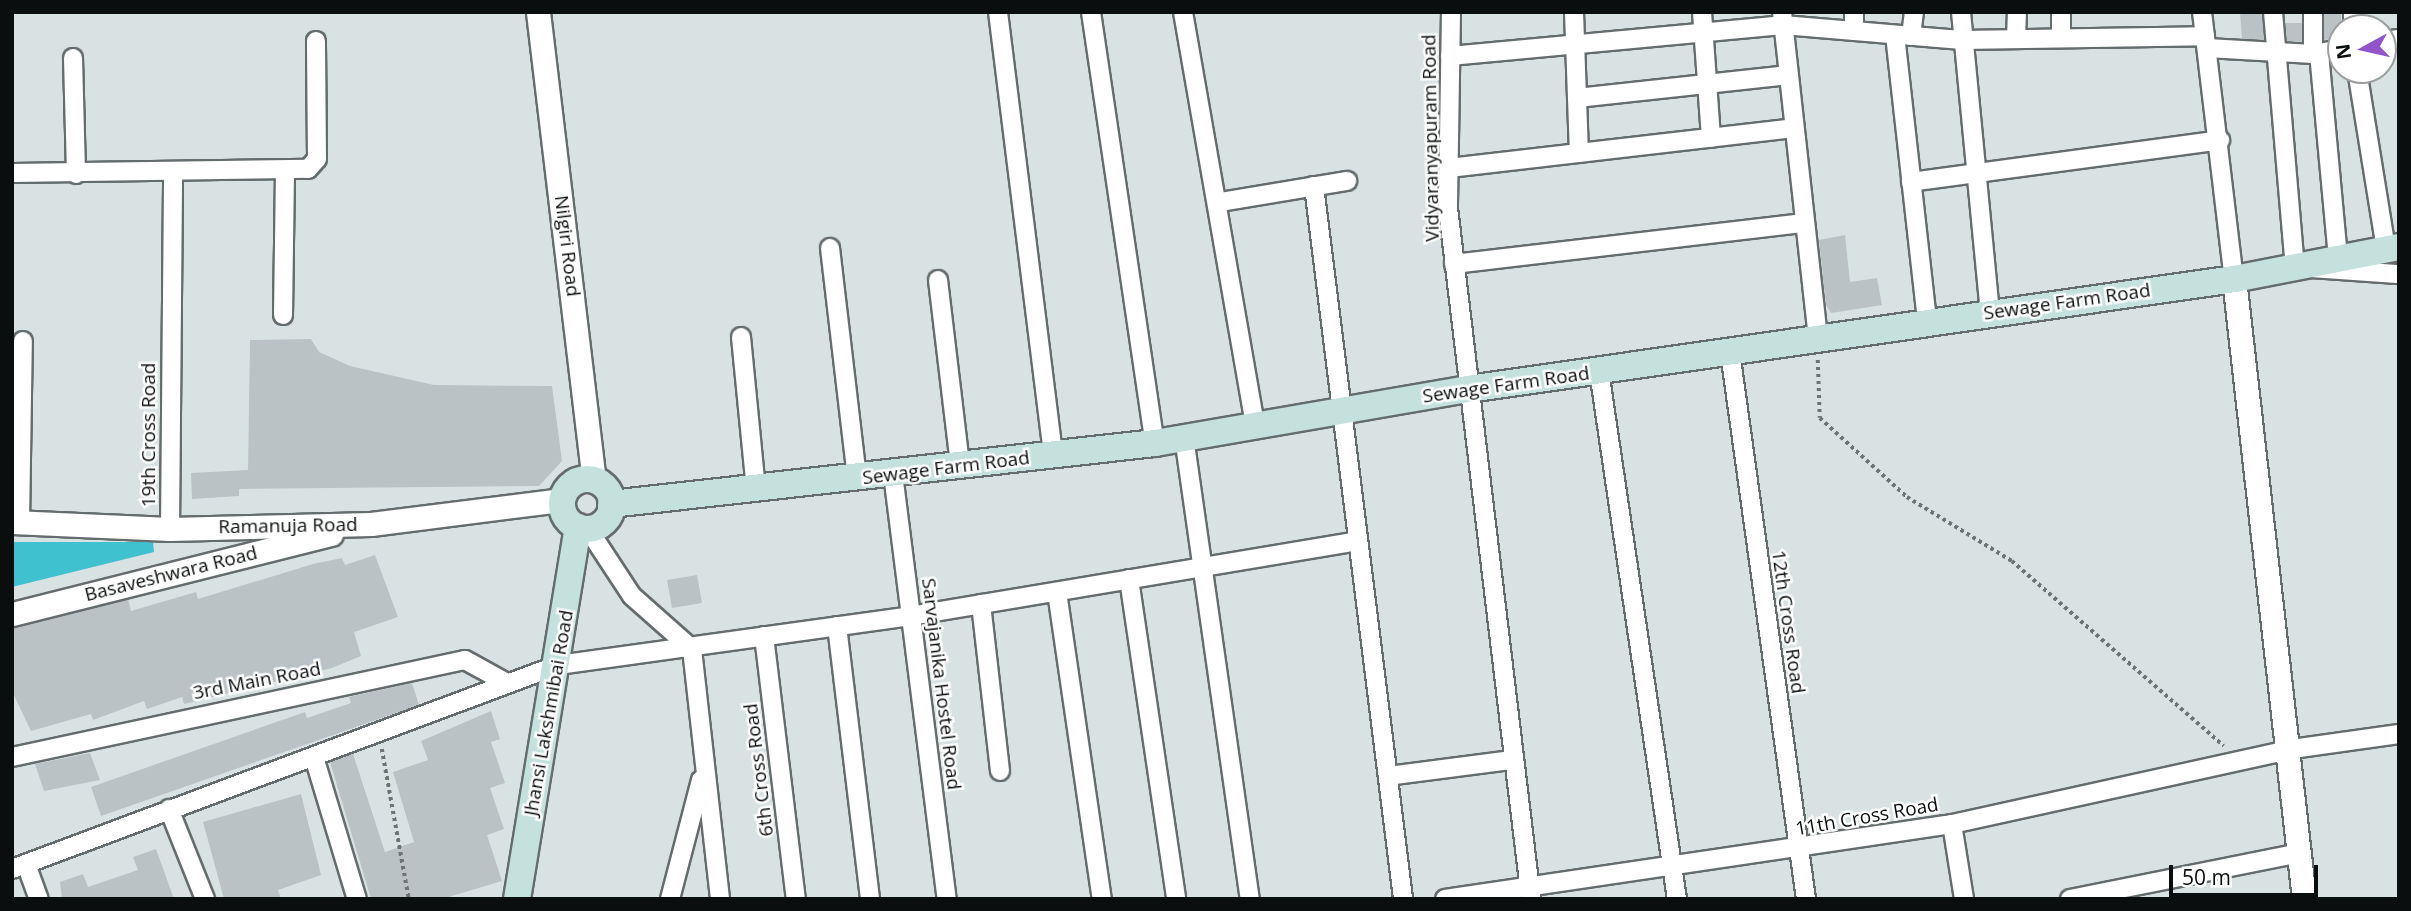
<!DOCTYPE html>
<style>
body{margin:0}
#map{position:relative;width:2411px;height:911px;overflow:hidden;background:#d9e2e3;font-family:"Open Sans",sans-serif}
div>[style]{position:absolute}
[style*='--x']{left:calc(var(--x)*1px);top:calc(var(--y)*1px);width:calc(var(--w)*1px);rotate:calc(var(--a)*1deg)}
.green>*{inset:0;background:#40c1d0}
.building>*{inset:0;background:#bbc2c6}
.path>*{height:3.5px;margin-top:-1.75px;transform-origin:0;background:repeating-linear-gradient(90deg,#6e7474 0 3.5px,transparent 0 7px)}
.roads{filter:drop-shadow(2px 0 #656c6d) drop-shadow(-2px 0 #656c6d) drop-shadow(0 2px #656c6d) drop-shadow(0 -2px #656c6d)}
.minor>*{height:18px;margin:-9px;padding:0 9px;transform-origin:9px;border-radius:9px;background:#fff}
.tertiary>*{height:23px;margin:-11.5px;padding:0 11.5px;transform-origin:11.5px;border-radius:11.5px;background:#fff}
.secondary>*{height:26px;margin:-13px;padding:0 13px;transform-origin:13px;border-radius:13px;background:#c5e1de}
.secondary>.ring{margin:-13px;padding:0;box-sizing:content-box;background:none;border:26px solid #c5e1de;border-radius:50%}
span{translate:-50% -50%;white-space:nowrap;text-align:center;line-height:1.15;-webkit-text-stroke:5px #fff;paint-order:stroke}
.street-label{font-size:19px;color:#0b0e0e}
.frame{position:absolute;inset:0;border:14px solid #0b0e0e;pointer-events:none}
.north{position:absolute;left:2327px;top:14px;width:70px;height:70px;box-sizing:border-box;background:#fff;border:2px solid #9d9f9f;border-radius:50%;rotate:262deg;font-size:19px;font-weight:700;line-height:28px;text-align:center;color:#0b0e0e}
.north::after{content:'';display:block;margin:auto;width:24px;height:32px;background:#9054cb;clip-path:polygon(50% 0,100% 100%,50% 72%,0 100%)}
.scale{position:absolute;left:2169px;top:865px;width:149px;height:32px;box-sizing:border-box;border:4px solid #0b0e0e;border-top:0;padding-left:9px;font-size:21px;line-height:24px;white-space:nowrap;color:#0b0e0e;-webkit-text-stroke:5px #fff;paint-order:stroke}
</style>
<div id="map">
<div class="green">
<div style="clip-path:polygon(12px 542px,153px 542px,154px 552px,12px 587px)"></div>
</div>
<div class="building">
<div style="clip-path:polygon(2240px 12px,2262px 12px,2264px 40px,2242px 39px)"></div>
<div style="clip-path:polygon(2324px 12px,2341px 12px,2341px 38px,2324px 40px)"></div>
<div style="clip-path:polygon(2285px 23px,2302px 23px,2302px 42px,2287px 41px)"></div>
<div style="clip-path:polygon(1845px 235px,1850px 282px,1877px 278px,1882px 305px,1831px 313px,1826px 305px,1819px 240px)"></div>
<div style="clip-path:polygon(311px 339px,319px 352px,350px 366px,434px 385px,552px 386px,562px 461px,539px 486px,239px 489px,239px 496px,192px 499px,191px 473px,248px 470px,250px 340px)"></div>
<div style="clip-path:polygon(375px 555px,398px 617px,354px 632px,361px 656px,332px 668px,184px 704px,182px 697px,147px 709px,144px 701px,93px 720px,91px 714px,31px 731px,12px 691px,12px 628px,128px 599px,131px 611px,196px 592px,198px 599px,313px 564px,342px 558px,345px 565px)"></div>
<div style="clip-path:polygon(697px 575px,702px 603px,672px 608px,667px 580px)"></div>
<div style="clip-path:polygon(412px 683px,419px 705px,101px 816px,91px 787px,305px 712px,307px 718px,351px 703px,349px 697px)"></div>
<div style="clip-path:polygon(491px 711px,500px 739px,491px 742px,505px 783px,490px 788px,504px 829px,487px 835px,502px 881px,442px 899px,371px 899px,330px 762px,353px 754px,385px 852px,414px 842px,393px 772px,428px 760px,421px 741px)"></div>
<div style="clip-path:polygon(90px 753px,100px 780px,44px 791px,35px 764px)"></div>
<div style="clip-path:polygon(301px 794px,321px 875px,278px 890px,281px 899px,224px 899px,203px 822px)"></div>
<div style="clip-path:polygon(156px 849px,174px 899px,62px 899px,60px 882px,83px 874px,88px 887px,138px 870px,133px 857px)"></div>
</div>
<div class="path">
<div style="--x:1818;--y:360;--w:58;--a:88"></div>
<div style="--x:1820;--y:418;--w:118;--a:42.2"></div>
<div style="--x:1907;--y:497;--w:123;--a:31.4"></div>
<div style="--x:2012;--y:561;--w:281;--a:41.1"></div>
<div style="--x:382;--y:749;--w:152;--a:79.8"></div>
</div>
<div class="roads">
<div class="minor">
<div style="--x:998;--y:12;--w:446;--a:82.9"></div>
<div style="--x:1091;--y:12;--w:436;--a:81.6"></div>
<div style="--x:1183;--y:12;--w:420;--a:80.1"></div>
<div style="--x:1451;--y:12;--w:196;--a:90.9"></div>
<div style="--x:1448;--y:208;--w:696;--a:83.15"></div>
<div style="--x:1574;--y:12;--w:141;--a:88"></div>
<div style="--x:1702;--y:12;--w:126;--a:85.9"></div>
<div style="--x:1782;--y:12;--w:327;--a:83.7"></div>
<div style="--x:1854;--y:12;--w:19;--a:90"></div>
<div style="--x:1961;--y:12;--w:302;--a:84.5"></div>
<div style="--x:2061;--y:12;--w:26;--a:90"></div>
<div style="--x:2202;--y:12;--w:269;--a:83.2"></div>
<div style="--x:2273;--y:12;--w:256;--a:85.1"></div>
<div style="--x:2295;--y:267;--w:104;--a:3.9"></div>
<div style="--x:2353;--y:28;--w:16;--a:-90"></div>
<div style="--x:1895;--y:35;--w:289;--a:83.6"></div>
<div style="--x:1911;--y:36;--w:24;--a:-83"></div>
<div style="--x:2016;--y:39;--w:27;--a:-88"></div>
<div style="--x:2383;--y:41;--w:16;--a:-7"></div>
<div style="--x:2207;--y:48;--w:106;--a:3.2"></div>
<div style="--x:2313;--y:54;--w:28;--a:-10"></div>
<div style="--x:2319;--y:53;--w:207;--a:84.7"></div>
<div style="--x:2313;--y:54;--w:42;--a:-90"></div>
<div style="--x:1450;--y:56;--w:334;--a:-5.3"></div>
<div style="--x:1783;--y:25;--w:179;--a:4.8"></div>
<div style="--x:1961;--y:40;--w:244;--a:-0.9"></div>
<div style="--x:73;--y:58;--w:116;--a:88.5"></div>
<div style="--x:2357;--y:70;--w:181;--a:80.8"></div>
<div style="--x:1577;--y:98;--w:213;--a:-6.2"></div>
<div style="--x:1449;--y:168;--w:347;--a:-6.6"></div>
<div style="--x:12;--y:173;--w:296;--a:-0.8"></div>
<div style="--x:308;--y:169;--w:13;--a:-48"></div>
<div style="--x:317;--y:159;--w:118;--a:-90.5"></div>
<div style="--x:1911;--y:182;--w:312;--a:-7.7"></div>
<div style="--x:1314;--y:186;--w:719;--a:82.88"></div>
<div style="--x:1221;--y:202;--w:128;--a:-9.5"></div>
<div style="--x:830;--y:248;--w:233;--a:83.3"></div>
<div style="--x:1454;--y:264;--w:352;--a:-6.7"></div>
<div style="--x:938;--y:280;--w:185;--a:83.2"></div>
<div style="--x:283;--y:315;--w:143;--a:-89.2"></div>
<div style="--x:741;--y:337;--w:155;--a:84.4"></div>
<div style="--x:1730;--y:352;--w:552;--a:82.09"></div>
<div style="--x:1599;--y:371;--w:534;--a:81.6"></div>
<div style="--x:1184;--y:437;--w:467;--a:81.9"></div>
<div style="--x:893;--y:474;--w:428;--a:82.8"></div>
<div style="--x:20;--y:522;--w:181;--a:-89.1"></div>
<div style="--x:170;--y:529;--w:355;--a:-89.5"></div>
<div style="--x:588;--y:529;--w:80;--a:56.7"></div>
<div style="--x:632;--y:596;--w:80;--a:41.5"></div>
<div style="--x:692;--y:649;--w:252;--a:83.6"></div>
<div style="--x:1129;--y:579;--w:323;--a:81.6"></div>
<div style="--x:1057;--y:592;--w:310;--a:81.7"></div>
<div style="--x:981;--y:604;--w:168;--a:83.5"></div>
<div style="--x:837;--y:626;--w:275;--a:83.1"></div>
<div style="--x:764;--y:636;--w:265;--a:83.1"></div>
<div style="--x:12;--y:757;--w:463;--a:-12.1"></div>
<div style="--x:465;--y:660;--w:46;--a:28.8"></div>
<div style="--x:314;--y:757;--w:148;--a:73.2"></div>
<div style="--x:1388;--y:776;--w:124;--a:-7.4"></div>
<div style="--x:169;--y:809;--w:97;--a:68.2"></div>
<div style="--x:1952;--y:824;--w:76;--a:80.9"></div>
<div style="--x:26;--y:864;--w:37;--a:70"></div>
<div style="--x:12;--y:869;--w:583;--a:-20.49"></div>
<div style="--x:558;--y:665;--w:356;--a:-7.9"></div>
<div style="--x:911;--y:616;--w:453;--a:-9.5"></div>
<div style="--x:670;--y:899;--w:123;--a:-75.4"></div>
<div style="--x:1445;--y:899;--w:513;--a:-8.41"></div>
<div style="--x:1952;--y:824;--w:348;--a:-12.4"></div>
<div style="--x:2292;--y:749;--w:108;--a:-8"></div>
<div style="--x:2070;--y:899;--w:235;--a:-11.3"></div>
</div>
<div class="tertiary">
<div style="--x:538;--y:12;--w:471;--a:83.2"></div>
<div style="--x:2234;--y:279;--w:624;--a:83.56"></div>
<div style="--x:12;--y:522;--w:158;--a:2.5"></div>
<div style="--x:170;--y:529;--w:201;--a:-1.4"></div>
<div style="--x:371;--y:524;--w:193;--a:-7.2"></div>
<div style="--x:12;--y:614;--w:329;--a:-14.1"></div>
</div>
<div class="secondary">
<div class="ring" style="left:562px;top:479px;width:24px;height:24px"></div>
<div style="--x:611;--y:504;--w:547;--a:-6.4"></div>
<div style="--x:1155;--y:443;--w:319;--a:-9.8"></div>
<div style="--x:1469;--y:389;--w:773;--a:-8.18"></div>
<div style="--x:2234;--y:279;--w:168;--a:-11"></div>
<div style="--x:517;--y:899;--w:377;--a:-80.7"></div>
</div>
</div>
<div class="street-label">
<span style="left:1431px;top:138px;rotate:-91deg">Vidyaranyapuram Road</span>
<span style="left:567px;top:246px;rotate:83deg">Nilgiri Road</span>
<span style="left:2067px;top:302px;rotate:-8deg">Sewage Farm Road</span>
<span style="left:1506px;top:385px;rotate:-8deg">Sewage Farm Road</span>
<span style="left:149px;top:435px;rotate:-90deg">19th Cross Road</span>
<span style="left:946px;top:468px;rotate:-7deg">Sewage Farm Road</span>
<span style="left:288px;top:526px;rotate:-1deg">Ramanuja Road</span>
<span style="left:171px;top:574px;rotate:-14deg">Basaveshwara Road</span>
<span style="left:1788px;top:622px;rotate:82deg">12th Cross Road</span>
<span style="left:257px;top:681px;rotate:-11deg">3rd Main Road</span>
<span style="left:941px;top:684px;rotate:83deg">Sarvajanika Hostel Road</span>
<span style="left:549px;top:713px;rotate:-80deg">Jhansi Lakshmibai Road</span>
<span style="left:759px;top:770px;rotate:-97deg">6th Cross Road</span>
<span style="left:1867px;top:817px;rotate:-10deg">11th Cross Road</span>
</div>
<div class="frame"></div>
<div class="north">N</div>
<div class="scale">50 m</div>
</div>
